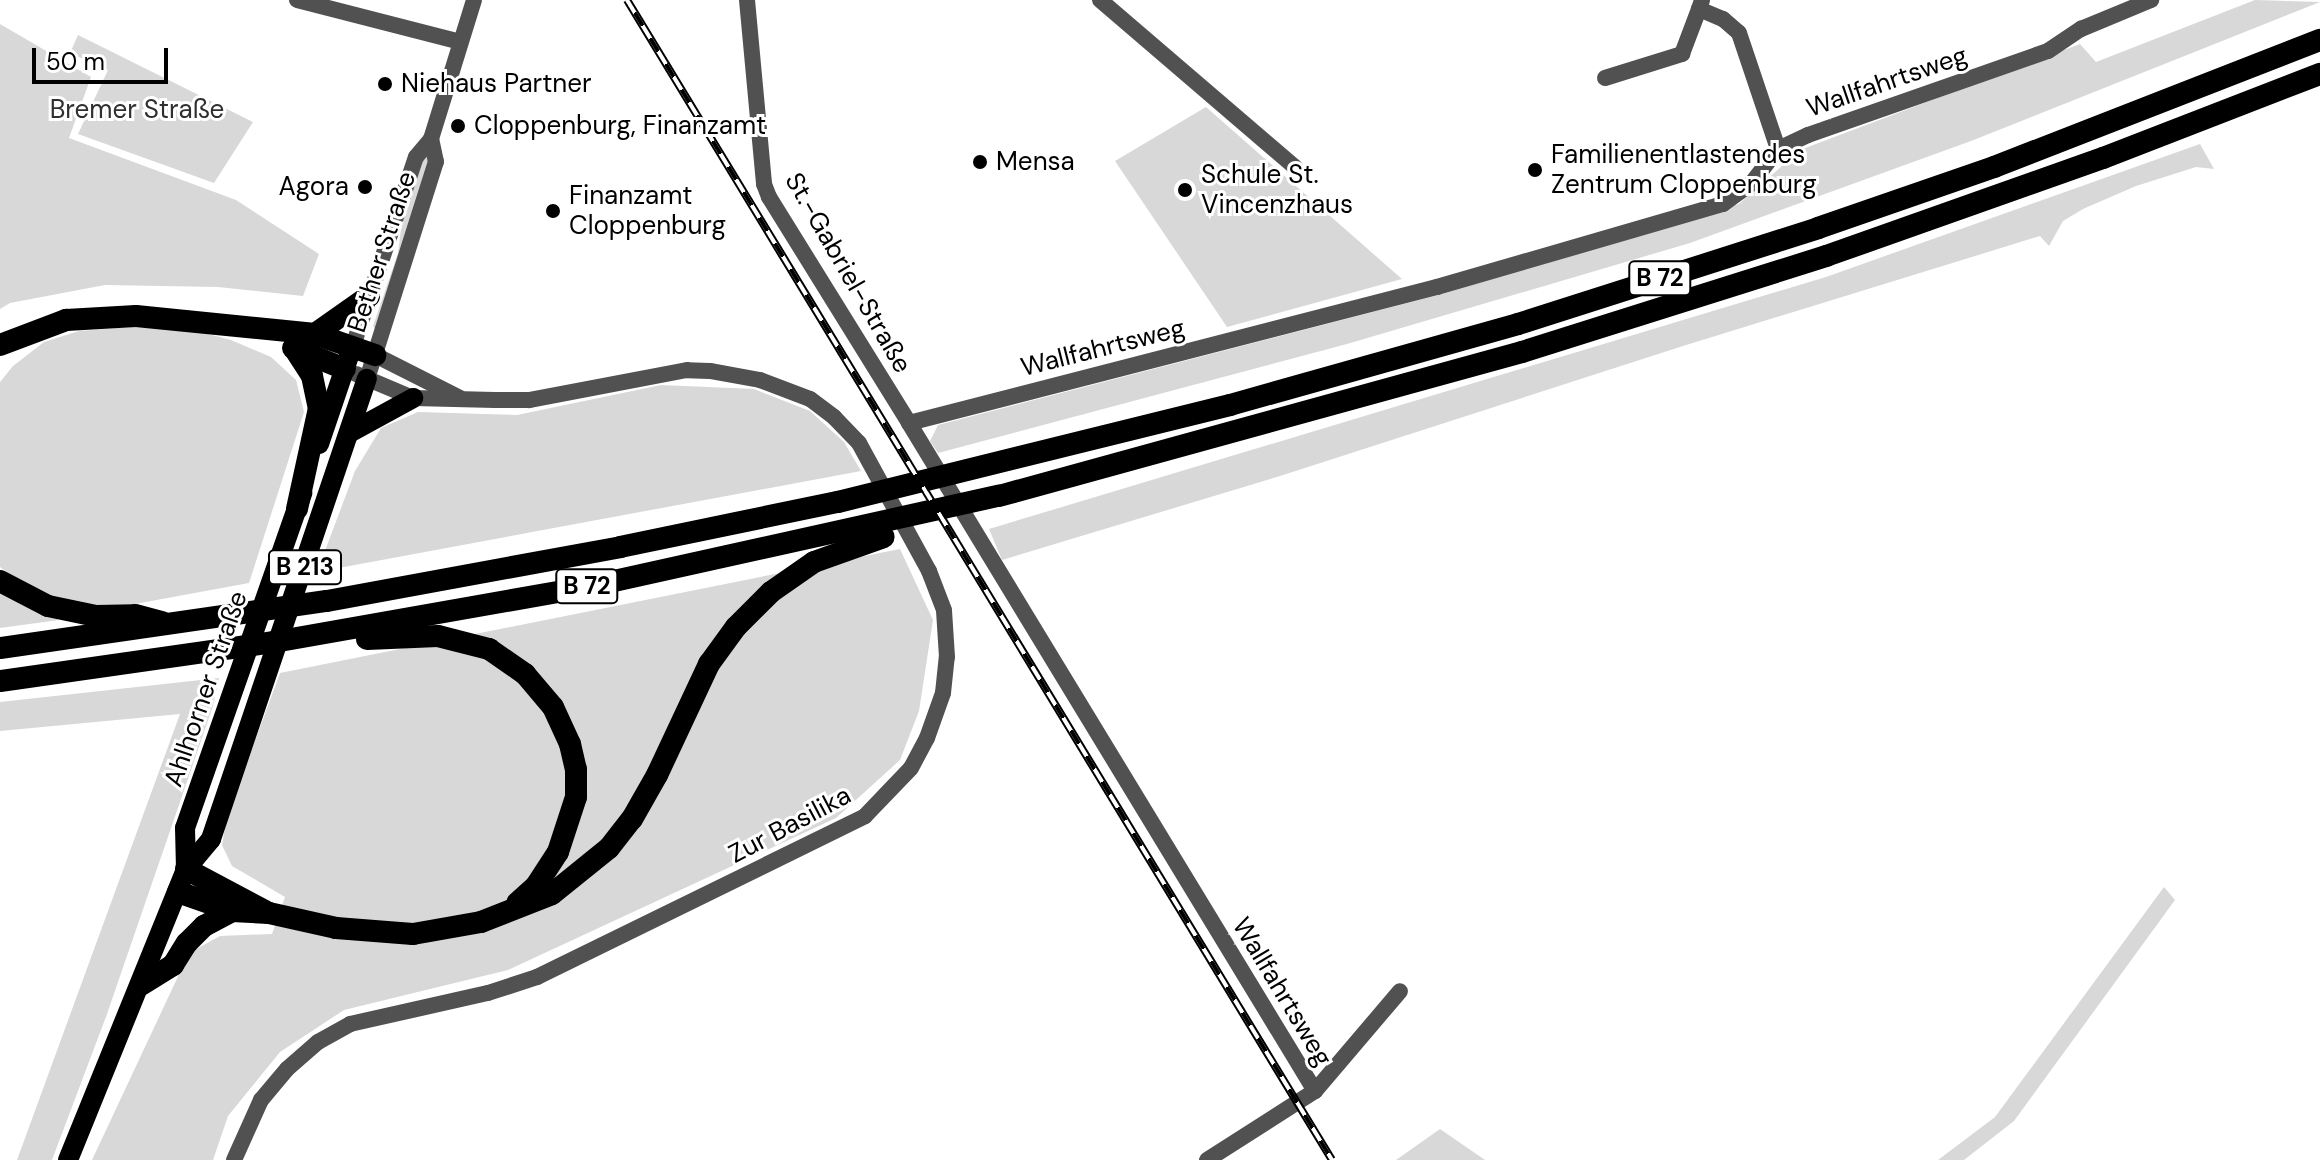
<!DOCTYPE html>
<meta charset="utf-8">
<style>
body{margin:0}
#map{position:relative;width:2320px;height:1160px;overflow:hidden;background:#fff;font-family:"DM Sans",sans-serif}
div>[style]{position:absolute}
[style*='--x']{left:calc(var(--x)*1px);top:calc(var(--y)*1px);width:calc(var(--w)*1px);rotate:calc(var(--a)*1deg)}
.green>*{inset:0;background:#d8d8d8}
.minor>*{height:16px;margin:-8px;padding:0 8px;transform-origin:8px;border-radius:8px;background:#515151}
.tertiary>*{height:16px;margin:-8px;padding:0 8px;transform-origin:8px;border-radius:8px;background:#515151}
.primary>*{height:20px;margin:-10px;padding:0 10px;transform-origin:10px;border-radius:10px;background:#000}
.trunk>*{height:22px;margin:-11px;padding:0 11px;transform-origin:11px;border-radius:11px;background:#000}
.rail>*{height:8px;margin-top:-4px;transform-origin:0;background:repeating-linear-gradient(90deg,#fff 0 15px,#000 0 30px);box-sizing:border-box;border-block:2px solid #000}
.dots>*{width:22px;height:22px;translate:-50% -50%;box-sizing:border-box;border:4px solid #fff;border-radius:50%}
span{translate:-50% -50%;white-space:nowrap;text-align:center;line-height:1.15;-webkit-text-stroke:6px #fff;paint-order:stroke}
.shield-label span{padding:2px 6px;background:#fff;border:2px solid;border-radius:6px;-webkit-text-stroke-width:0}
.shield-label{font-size:24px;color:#000;font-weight:700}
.street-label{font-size:26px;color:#000}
.poi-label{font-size:26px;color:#000}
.left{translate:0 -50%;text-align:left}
.right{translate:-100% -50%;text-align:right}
.park-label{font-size:26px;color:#2f2f2f}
.scale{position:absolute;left:32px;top:48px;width:136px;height:36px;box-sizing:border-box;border:4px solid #000;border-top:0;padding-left:10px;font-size:24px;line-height:28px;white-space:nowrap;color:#000;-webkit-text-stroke:6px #fff;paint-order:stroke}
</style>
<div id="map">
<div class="green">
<div style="clip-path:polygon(2255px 0,2320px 2px,1971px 141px,1690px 243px,1347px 344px,938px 453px,930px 441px,938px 425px,1446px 293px,1739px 204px,1800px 150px,2080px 44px,2096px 62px)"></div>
<div style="clip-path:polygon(0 24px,91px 77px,69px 138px,236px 200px,319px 254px,303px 296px,218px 287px,105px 285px,10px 303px,0 309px)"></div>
<div style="clip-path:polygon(78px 35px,253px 122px,214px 183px,78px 134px,108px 70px,70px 53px)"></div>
<div style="clip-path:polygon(1206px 107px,1402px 279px,1227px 327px,1115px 161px)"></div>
<div style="clip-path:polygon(2200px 144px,2214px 169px,2196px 167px,2136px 186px,2083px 209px,2063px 221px,2049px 246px,2040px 236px,1683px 346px,1280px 476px,1002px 560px,989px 529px,1826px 277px)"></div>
<div style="clip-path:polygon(430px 154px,377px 332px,373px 326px,398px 253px,403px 213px,421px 158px)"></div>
<div style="clip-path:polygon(133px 327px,189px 329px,231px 340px,271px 357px,296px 380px,304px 412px,249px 583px,124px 606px,100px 607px,55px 600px,22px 584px,0 567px,0 382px,13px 366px,44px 342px,79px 331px)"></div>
<div style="clip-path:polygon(661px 385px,754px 389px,810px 411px,844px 442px,861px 471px,317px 572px,355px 471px,381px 428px,418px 412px,517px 415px)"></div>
<div style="clip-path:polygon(900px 549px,933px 620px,919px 711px,900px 760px,836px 818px,508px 970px,344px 1010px,280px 1052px,228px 1116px,213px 1160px,92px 1160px,189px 953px,220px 936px,272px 934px,285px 897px,232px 866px,222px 845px,227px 817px,280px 673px)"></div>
<div style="clip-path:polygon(0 584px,21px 601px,59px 620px,0 628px)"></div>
<div style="clip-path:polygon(219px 678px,213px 706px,107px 1014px,52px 1160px,17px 1160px,180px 714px,0 731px,0 702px)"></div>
<div style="clip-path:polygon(2164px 887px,2175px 900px,2014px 1121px,1964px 1160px,1938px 1160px,1995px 1117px)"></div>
<div style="clip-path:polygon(1440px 1129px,1485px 1160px,1396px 1160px)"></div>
</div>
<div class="minor">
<div style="--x:297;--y:0;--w:168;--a:14.4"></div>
<div style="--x:747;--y:0;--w:185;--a:84.7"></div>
<div style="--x:764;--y:184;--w:14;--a:69"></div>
<div style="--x:769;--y:197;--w:266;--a:58.2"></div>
<div style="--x:1100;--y:0;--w:257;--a:40.6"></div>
<div style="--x:1702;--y:0;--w:9;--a:108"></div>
<div style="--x:1699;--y:9;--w:26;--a:23"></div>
<div style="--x:1723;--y:19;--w:21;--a:41"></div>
<div style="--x:1739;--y:33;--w:122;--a:71.4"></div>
<div style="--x:1605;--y:78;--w:81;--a:-17.3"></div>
<div style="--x:1682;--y:54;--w:48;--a:-69.3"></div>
<div style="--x:375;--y:355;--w:95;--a:26.8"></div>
<div style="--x:1315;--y:1091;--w:782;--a:-121.29"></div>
<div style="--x:909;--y:423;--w:545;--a:-14.44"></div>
<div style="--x:1437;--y:287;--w:298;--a:-16.2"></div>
<div style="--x:1723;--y:204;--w:34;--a:-36"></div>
<div style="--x:1751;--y:184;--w:44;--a:-52.4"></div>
<div style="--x:1778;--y:149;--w:33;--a:-25"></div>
<div style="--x:1808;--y:135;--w:254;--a:-19.3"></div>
<div style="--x:2048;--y:51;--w:40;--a:-34"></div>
<div style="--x:2081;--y:29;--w:76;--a:-22.5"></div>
<div style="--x:234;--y:1160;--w:66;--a:-65.8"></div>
<div style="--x:261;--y:1100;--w:40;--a:-50"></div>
<div style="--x:287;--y:1069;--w:41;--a:-41.1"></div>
<div style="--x:318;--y:1042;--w:37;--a:-29"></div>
<div style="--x:350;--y:1024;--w:141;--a:-12.7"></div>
<div style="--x:488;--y:993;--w:52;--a:-18.1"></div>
<div style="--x:537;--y:977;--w:365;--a:-26.1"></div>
<div style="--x:865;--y:816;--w:66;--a:-46.2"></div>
<div style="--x:911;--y:768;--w:34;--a:-62"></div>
<div style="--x:927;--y:738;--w:48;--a:-70.4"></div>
<div style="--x:943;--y:693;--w:36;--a:-84"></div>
<div style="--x:947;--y:657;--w:47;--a:-93.7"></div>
<div style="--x:944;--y:610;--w:42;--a:-111"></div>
<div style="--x:929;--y:571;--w:146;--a:-118.7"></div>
<div style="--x:859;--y:443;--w:36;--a:-134"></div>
<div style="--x:834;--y:417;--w:30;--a:-143"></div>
<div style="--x:810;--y:399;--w:53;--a:-159.2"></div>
<div style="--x:760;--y:380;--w:51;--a:-169.8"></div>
<div style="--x:710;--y:371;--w:23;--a:-178"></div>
<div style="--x:687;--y:370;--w:161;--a:169.2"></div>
<div style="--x:529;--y:400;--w:34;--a:180"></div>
<div style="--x:495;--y:400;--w:82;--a:-178.6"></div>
<div style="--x:413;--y:398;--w:62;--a:-157.2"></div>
<div style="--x:1207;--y:1160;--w:128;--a:-32.6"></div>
<div style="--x:1315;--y:1091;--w:131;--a:-49.6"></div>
</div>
<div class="tertiary">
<div style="--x:353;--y:346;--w:199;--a:-71.6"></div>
<div style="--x:416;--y:157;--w:23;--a:-50"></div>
<div style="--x:431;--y:139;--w:145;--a:-72.8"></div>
<div style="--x:367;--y:379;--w:228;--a:-72.4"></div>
<div style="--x:436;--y:162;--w:24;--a:-102"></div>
</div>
<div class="primary">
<div style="--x:351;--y:432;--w:71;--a:-28.7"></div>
<div style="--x:319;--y:444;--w:96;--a:-71.2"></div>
<div style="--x:186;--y:869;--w:41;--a:-91.4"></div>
<div style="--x:185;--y:828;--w:355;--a:-70.7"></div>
<div style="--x:68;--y:1160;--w:314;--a:-67.9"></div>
<div style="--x:186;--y:869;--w:39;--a:-50"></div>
<div style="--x:211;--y:839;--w:486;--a:-71.3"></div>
</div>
<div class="trunk">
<div style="--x:315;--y:334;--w:66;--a:-35.1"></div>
<div style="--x:0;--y:345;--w:71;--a:-20.7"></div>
<div style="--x:66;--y:320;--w:70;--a:-3.3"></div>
<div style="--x:136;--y:316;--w:180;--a:5.7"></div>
<div style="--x:315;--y:334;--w:64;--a:19.3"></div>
<div style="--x:293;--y:348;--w:56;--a:22"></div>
<div style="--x:294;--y:348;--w:33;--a:57"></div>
<div style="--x:312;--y:376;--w:33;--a:78"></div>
<div style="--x:319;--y:408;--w:103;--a:102.3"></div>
<div style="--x:0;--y:581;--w:54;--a:27.5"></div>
<div style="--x:48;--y:606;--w:49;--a:11.8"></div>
<div style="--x:96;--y:616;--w:39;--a:-1"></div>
<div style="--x:135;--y:615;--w:28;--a:15"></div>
<div style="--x:367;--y:639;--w:71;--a:-2.4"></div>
<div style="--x:438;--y:636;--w:53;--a:14.3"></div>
<div style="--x:489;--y:649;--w:44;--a:34.8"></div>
<div style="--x:525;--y:674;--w:43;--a:49.7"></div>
<div style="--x:553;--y:707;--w:41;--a:65.3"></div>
<div style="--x:570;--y:744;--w:26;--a:77"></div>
<div style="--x:576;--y:769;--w:28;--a:90"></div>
<div style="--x:576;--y:797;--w:58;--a:108.1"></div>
<div style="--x:558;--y:852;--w:40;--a:122.9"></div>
<div style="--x:536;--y:886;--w:25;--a:138"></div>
<div style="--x:0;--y:648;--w:330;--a:-8.2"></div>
<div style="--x:327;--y:601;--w:298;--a:-10.4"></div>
<div style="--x:620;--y:547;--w:223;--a:-11.7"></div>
<div style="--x:838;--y:502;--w:404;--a:-13.9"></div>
<div style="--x:1230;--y:405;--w:299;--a:-15.7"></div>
<div style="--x:1518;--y:324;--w:315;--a:-17.7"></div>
<div style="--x:1818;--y:228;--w:186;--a:-19.1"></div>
<div style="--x:1994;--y:167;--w:350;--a:-21.3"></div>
<div style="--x:0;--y:681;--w:277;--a:-8.1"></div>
<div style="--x:274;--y:642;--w:327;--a:-10"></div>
<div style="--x:596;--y:585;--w:413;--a:-12.5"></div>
<div style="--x:999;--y:496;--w:542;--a:-15.39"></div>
<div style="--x:1522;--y:352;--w:319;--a:-17.5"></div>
<div style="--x:1826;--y:256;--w:294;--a:-19.5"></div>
<div style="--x:2103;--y:158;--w:233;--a:-21.2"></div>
<div style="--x:186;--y:869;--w:89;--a:28"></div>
<div style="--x:178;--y:892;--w:57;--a:19.4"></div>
<div style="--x:232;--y:911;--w:37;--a:3"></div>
<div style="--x:269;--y:913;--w:69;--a:12.6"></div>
<div style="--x:336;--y:928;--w:77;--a:4.5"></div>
<div style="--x:413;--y:934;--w:69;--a:-10"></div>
<div style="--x:481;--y:922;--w:76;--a:-21.5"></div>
<div style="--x:552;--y:894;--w:73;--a:-38.9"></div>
<div style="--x:609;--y:848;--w:37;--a:-52"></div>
<div style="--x:632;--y:819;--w:51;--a:-60.4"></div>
<div style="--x:657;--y:775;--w:123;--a:-64.9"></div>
<div style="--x:709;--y:664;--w:46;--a:-53.9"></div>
<div style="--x:736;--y:627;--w:49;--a:-45"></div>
<div style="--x:771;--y:592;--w:52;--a:-34.9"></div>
<div style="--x:814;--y:562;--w:74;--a:-19.7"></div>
<div style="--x:141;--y:985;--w:38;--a:-32"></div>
<div style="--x:173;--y:965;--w:26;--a:-58"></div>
<div style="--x:187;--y:943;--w:24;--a:-45"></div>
<div style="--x:204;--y:926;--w:32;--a:-28"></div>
</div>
<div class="rail">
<div style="--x:627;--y:0;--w:1357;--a:58.71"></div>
</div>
<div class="dots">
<div style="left:385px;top:84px;background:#000"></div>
<div style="left:458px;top:126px;background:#000"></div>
<div style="left:980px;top:162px;background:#000"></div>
<div style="left:1535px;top:170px;background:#000"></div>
<div style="left:365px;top:187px;background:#000"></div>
<div style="left:1185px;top:190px;background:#000"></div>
<div style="left:553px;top:211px;background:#000"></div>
</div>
<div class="shield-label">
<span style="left:1660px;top:278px">B 72</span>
<span style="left:305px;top:567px">B 213</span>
<span style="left:587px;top:586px">B 72</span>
</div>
<div class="street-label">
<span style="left:1887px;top:82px;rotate:-19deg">Wallfahrtsweg</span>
<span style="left:382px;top:252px;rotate:-72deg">Bether Straße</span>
<span style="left:848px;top:273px;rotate:60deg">St.-Gabriel-Straße</span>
<span style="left:1103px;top:348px;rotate:-14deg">Wallfahrtsweg</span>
<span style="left:206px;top:689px;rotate:-71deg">Ahlhorner Straße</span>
<span style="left:790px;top:825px;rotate:-28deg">Zur Basilika</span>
<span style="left:1282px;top:992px;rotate:59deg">Wallfahrtsweg</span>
</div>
<div class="poi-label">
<span class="left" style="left:401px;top:84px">Niehaus Partner</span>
<span class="left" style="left:474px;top:126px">Cloppenburg, Finanzamt</span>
<span class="left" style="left:1551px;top:170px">Familienentlastendes<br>Zentrum Cloppenburg</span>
<span class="left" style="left:996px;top:162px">Mensa</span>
<span class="left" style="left:1201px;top:190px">Schule St.<br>Vincenzhaus</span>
<span class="right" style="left:349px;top:187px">Agora</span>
<span class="left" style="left:569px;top:211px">Finanzamt<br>Cloppenburg</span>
</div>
<div class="park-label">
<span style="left:137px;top:110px">Bremer Straße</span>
</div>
<div class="scale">50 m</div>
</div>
